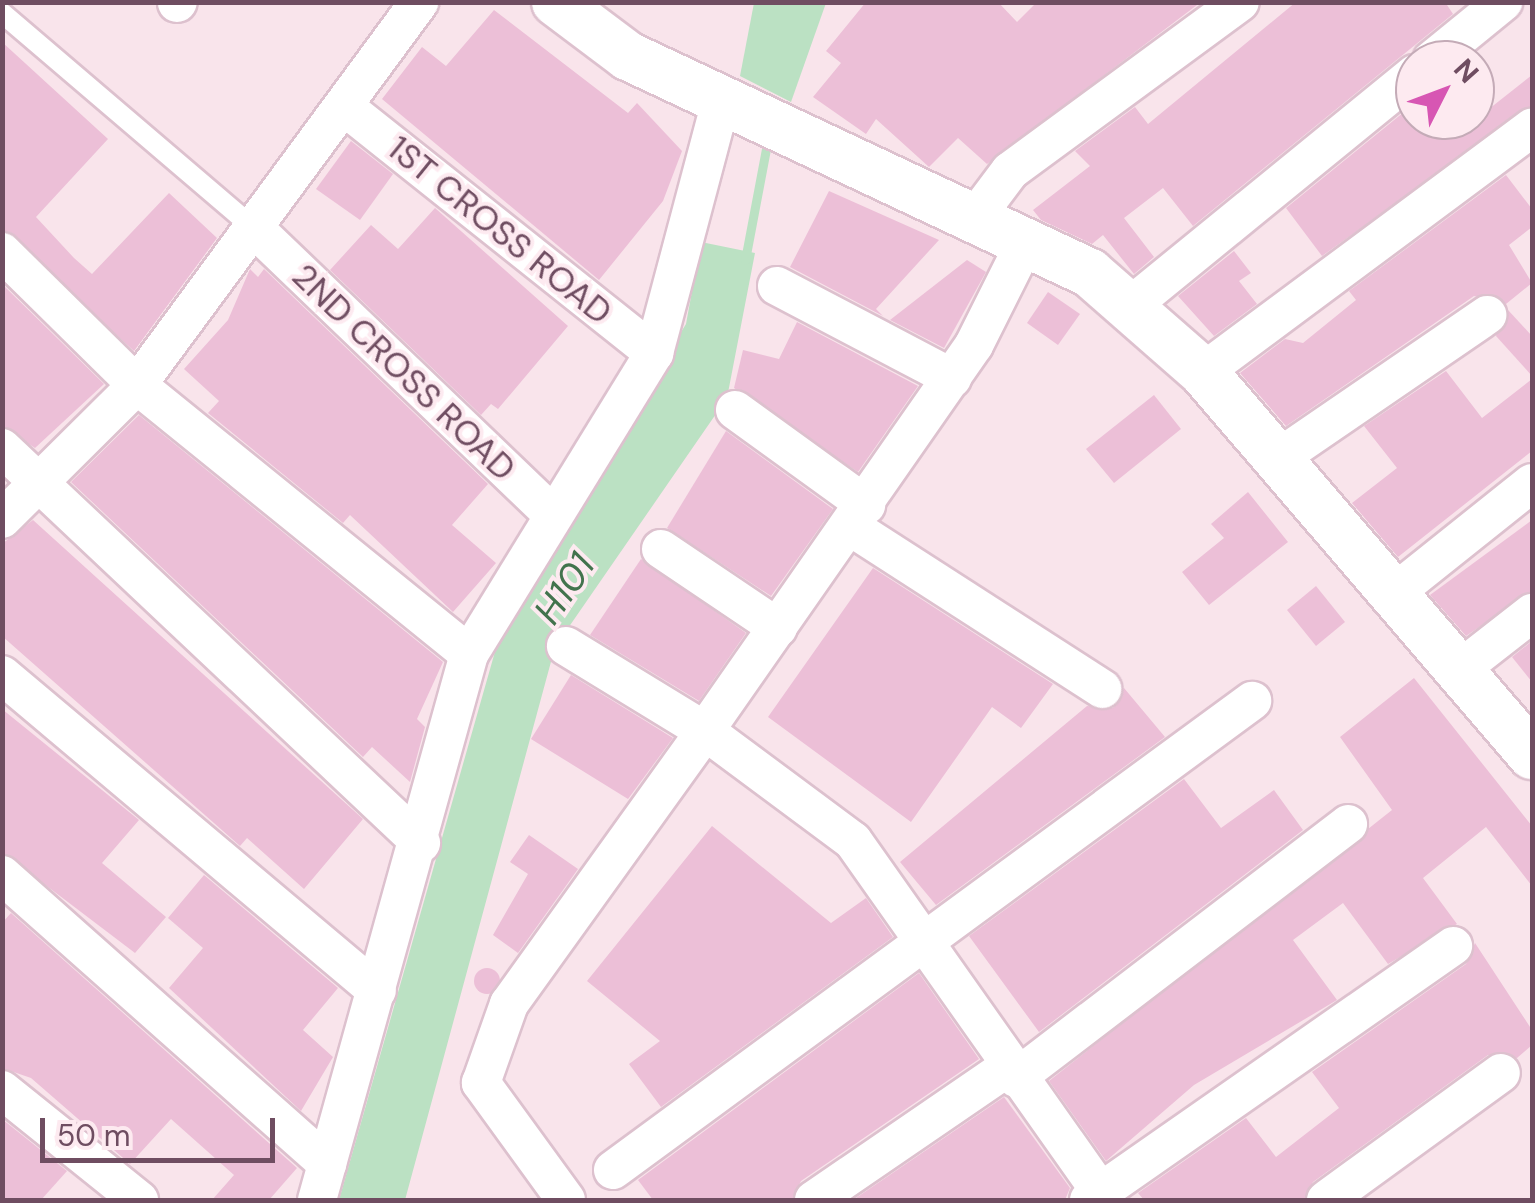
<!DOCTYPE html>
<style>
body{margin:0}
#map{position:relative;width:1535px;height:1203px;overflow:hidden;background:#f9e4eb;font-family:"DM Sans",sans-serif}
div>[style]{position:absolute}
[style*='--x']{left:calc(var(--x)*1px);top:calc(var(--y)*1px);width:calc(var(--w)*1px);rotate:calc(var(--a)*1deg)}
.water>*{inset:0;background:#bbe1c3}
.stream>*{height:9px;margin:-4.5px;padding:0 4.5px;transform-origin:4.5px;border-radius:4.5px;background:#bbe1c3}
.building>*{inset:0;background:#ecbfd7}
.round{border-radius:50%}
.roads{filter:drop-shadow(2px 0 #ddc1ce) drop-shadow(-2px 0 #ddc1ce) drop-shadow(0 2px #ddc1ce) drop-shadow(0 -2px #ddc1ce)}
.service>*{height:20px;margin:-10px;padding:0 10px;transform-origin:10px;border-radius:10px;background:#fff}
.minor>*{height:38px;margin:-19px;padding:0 19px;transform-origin:19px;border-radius:19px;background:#fff}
.tertiary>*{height:48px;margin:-24px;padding:0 24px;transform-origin:24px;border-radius:24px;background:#fff}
span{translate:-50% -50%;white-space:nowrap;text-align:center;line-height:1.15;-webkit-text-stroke:8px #fdeaf0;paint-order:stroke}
.street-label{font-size:35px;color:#6f4d61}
.water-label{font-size:38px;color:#42734d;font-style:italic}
.frame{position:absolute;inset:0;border:5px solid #6f4d61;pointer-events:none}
.north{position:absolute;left:1395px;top:40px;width:100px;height:100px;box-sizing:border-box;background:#fdeaf0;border:2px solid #c4abb7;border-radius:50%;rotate:48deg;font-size:28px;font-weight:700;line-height:40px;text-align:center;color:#6f4d61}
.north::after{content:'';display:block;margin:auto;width:35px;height:45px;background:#d756b3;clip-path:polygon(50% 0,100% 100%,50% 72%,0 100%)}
.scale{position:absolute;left:40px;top:1118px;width:235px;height:45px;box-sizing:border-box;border:5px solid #6f4d61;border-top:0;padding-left:12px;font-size:30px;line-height:35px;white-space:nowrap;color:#6f4d61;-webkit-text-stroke:8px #fdeaf0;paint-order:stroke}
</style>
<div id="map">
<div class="water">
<div style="clip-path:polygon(754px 3px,826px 3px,791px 102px,740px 76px)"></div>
<div style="clip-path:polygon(701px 242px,755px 253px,727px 398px,555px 647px,405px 1200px,339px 1200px,504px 620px,686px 324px)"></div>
</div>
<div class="stream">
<div style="--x:745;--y:260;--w:124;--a:-79.3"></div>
</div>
<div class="building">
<div style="clip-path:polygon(866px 2px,998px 2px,1017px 22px,1037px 2px,1201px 2px,987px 164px,958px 138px,929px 167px,876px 119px,866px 134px,813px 97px,841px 63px,826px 51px)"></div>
<div style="clip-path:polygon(1296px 2px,1445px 2px,1453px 14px,1193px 226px,1163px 188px,1124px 218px,1154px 257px,1134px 274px,1103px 235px,1092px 244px,1041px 220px,1033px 210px,1090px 166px,1075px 151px,1135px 107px,1148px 124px)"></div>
<div style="clip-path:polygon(494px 10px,628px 113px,637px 103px,682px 151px,663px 201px,599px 280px,382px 99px,422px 47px,446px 66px)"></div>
<div style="clip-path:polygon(2px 42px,108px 139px,36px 217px,74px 258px,92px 274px,169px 193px,217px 238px,134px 351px,2px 230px)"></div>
<div style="clip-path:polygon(1532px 75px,1532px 106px,1322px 256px,1286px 208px,1415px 103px,1415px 120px,1475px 120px)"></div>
<div style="clip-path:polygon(351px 141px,393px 174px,360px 220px,316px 189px)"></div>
<div style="clip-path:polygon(1506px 175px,1532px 209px,1532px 227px,1509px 245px,1532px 283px,1506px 304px,1474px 296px,1286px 426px,1240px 373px,1285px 339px,1303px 343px,1356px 300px,1349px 291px)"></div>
<div style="clip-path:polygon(829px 191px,939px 240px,876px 309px,883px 316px,790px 267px)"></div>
<div style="clip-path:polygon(435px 208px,568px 326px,498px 409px,491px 404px,481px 415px,330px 270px,371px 225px,398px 249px)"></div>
<div style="clip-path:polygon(1234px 251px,1251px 273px,1239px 281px,1257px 304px,1214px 336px,1178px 296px)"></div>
<div style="clip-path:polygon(967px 260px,986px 272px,944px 348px,890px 320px)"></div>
<div style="clip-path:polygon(250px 269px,258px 277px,264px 269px,488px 484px,452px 525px,496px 563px,453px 612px,350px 515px,343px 523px,208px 413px,219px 401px,184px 369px,228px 320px)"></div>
<div style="clip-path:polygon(2px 284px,104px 384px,35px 448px,2px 426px)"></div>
<div style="clip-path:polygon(1048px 292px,1080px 314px,1058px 345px,1027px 323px)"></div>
<div style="clip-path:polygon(1508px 310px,1532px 336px,1532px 376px,1496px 336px)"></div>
<div style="clip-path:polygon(797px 322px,918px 386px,858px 472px,734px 388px,743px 350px,779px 359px)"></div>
<div style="clip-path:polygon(1446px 371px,1482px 418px,1532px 379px,1532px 451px,1398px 557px,1352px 503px,1397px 468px,1364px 426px)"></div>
<div style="clip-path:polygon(1154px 395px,1181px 429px,1114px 483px,1086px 449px)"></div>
<div style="clip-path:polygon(139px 415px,443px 662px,417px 719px,425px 727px,410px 782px,372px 747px,363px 757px,71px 482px)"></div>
<div style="clip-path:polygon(726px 431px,833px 509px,771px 596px,667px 528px)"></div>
<div style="clip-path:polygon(1248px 492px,1288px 542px,1209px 605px,1182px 572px,1224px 538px,1211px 524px)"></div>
<div style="clip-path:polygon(33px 520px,363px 819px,304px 889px,247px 838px,240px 846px,2px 636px,2px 544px)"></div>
<div style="clip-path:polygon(1532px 520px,1532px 591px,1466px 636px,1430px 595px)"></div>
<div style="clip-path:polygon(641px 559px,746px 633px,699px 701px,590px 635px)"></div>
<div style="clip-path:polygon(873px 568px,1053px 684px,1021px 728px,992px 707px,911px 822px,768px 717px)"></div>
<div style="clip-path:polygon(1316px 586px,1345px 622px,1316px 646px,1287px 610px)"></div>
<div style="clip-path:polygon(1532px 641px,1532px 682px,1512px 657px)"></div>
<div style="clip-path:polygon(571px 675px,673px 738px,628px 799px,531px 739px)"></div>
<div style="clip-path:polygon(1414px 678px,1532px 826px,1532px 886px,1486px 827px,1423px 878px,1457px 924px,1388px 964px,1343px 903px,1293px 940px,1337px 1000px,1194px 1085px,1106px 1161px,1049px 1081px,1392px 810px,1340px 737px)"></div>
<div style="clip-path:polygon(1124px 688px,1165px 737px,936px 905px,900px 862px,1087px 706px,1113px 708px)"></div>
<div style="clip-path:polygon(2px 709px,139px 820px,102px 863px,166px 917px,135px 953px,2px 852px)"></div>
<div style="clip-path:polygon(1184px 779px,1221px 828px,1274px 790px,1303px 830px,1039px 1032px,969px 936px)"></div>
<div style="clip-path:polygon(712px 826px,831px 923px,866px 898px,893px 937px,661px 1107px,629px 1064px,660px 1041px,587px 981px)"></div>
<div style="clip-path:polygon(529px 835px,578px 869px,518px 953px,493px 935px,528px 874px,510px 862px)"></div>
<div style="clip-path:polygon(204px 875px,338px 988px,303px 1030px,333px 1057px,301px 1111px,169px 988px,203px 948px,168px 918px)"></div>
<div style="clip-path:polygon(11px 913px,297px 1168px,269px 1200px,212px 1200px,234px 1175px,171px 1119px,130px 1164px,31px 1078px,2px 1068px,2px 923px)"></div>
<div style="clip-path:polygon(1475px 943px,1532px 1030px,1532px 1045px,1517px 1058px,1488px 1055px,1313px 1182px,1304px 1200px,1144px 1200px,1138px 1193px,1246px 1118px,1276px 1157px,1339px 1108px,1312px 1072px,1466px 964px)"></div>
<div class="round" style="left:474px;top:968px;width:26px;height:26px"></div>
<div style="clip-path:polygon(919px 973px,979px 1059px,801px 1181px,792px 1200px,653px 1200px,638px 1180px)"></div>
<div style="clip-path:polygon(1004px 1097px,1070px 1188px,1065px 1200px,853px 1200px)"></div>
<div style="clip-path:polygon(2px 1119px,67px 1171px,41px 1200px,2px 1200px)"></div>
</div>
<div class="roads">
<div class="service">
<div style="--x:2;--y:13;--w:333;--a:40.5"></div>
</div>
<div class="minor">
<div style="--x:177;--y:3;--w:1;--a:-45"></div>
<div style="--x:1432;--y:60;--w:92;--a:-39.2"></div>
<div style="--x:346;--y:108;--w:394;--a:38.5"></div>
<div style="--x:974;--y:219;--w:60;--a:-53.1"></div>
<div style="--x:1010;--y:171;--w:285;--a:-36.3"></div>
<div style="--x:255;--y:229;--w:412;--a:43.8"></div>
<div style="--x:1025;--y:243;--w:114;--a:116.6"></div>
<div style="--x:974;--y:345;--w:470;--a:124.9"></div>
<div style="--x:705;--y:731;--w:184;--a:36.6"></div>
<div style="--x:853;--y:841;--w:439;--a:54.8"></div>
<div style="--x:2;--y:252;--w:190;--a:44.6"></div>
<div style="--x:137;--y:385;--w:427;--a:39"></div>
<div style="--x:777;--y:286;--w:198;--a:27.7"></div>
<div style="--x:1129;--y:307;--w:369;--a:-39.2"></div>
<div style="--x:1203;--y:372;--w:410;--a:-36.6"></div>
<div style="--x:735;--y:410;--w:162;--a:35.9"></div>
<div style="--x:2;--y:448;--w:576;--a:43.31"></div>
<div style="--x:1277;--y:459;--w:255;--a:-34.4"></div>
<div style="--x:2;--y:519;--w:190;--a:-44.8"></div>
<div style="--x:137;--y:385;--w:476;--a:-53.6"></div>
<div style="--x:851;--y:527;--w:299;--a:32.8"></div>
<div style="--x:661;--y:549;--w:141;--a:34"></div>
<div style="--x:1393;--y:594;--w:178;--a:-38.6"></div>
<div style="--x:1459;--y:670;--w:93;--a:-38"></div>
<div style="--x:2;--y:675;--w:490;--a:40.1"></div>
<div style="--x:2;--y:875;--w:435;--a:41.6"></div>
<div style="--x:1016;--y:1078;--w:418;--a:-37.4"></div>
<div style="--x:2;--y:1090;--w:176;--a:38.8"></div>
<div style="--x:613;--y:1170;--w:793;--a:-36.28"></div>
<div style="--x:317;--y:1200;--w:567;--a:-74.44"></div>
<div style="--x:469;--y:654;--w:353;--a:-58.4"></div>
<div style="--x:654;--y:353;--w:261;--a:-75.1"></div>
<div style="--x:566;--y:1200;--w:145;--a:-126"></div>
<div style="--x:481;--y:1083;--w:84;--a:-70.5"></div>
<div style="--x:509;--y:1004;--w:336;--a:-54.3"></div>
<div style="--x:705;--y:731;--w:163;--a:-148.6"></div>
<div style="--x:814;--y:1200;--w:235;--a:-34.4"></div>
<div style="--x:1089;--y:1200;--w:444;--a:-34.9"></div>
<div style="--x:1326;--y:1200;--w:216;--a:-36"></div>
</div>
<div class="tertiary">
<div style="--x:556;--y:2;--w:90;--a:36.9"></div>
<div style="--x:628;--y:56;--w:510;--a:25.16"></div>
<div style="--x:1090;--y:273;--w:150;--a:41.2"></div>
<div style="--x:1203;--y:372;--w:505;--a:49.34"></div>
</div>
</div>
<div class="street-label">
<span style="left:500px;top:230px;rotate:39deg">1ST CROSS ROAD</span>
<span style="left:404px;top:372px;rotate:44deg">2ND CROSS ROAD</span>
</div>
<div class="water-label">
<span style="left:565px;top:589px;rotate:-56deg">H101</span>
</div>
<div class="frame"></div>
<div class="north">N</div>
<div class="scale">50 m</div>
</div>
